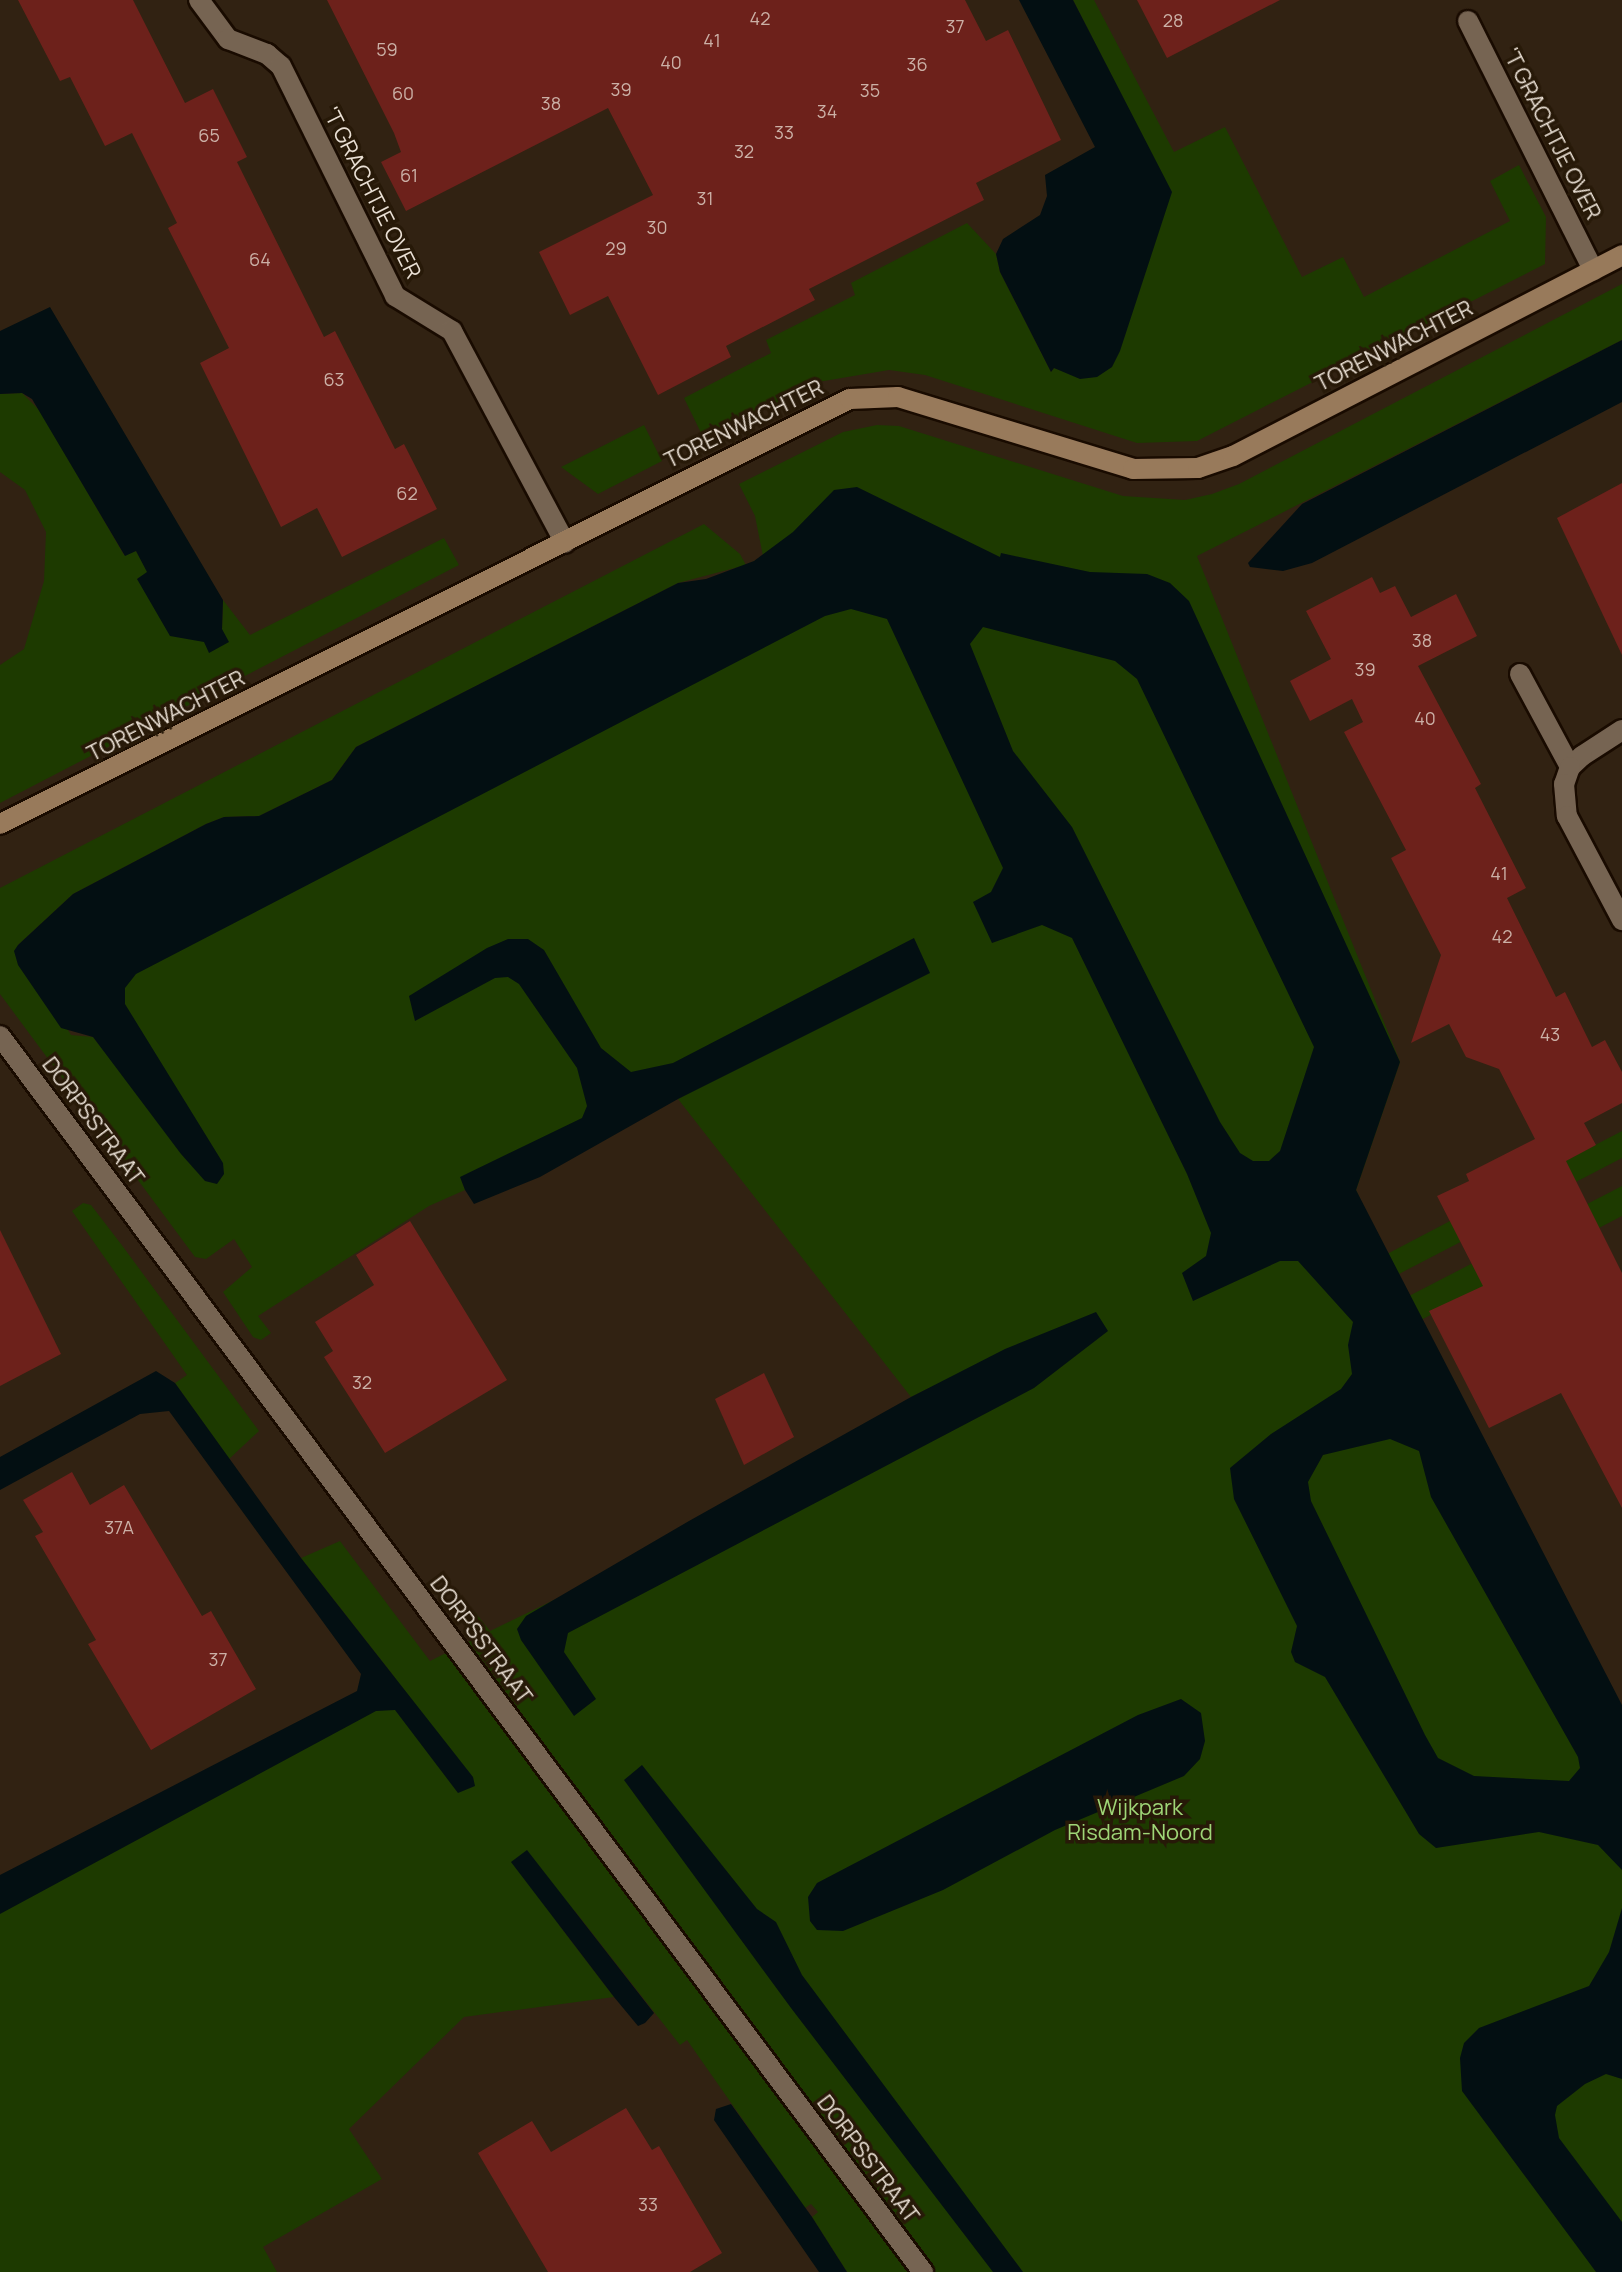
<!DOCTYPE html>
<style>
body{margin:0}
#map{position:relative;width:1622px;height:2272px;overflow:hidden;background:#312212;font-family:Manrope,sans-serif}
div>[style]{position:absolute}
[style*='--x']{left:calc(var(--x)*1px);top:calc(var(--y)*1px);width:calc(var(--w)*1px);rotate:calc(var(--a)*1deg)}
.green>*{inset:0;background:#1d3a00}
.water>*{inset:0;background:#030f12}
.building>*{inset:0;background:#6d211b}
.roads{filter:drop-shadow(2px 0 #190b00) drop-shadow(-2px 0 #190b00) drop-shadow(0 2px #190b00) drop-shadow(0 -2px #190b00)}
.street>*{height:20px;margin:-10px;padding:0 10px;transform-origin:10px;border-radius:10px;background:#766452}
.secondary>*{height:20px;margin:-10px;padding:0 10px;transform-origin:10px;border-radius:10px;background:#987a5b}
span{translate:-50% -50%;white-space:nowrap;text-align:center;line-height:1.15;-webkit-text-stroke:7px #271908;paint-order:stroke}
.number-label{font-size:18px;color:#cbb0a6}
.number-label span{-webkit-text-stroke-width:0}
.street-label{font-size:22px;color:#eae0d5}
.park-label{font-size:22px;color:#9fd677}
</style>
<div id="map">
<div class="green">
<div style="clip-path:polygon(1073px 0,1094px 0,1174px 152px,1225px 127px,1302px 277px,1343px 257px,1364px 297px,1510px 221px,1490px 181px,1519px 165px,1546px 217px,1545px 264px,1197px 441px,1137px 443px,925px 375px,889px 370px,818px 382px,704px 439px,684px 398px,771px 353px,766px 340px,855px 295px,851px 283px,967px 223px,996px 254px,1000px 272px,1051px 372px,1054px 368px,1080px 376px,1171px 192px)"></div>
<div style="clip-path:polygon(1622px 284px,1622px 340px,1197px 556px,1400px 1062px,1356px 1190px,1622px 1785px,1622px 2272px,847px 2272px,812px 2217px,818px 2212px,811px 2204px,805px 2208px,687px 2040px,680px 2045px,574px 1910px,559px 1925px,614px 1997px,464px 2017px,349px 2129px,382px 2179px,263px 2247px,277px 2272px,0 2272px,0 1895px,396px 1679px,301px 1558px,340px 1541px,430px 1661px,476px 1638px,462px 1619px,474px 1611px,490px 1631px,946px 1410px,929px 1388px,911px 1397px,678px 1099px,692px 1091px,462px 1182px,465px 1190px,429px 1206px,258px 1316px,271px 1333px,261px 1340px,253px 1337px,223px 1292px,252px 1267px,234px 1239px,206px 1259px,195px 1257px,0 994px,0 888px,704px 524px,740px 554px,746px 565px,678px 583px,356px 747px,332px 780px,259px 816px,224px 817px,206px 824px,73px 894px,18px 945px,71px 1035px,93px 1037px,130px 1084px,56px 972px,763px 556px,755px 516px,739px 484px,843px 432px,877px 425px,899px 426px,1123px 496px,1185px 500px,1212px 494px,1239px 484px)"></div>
<div style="clip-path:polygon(22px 393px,40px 411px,124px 555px,136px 551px,148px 572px,137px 579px,222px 629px,223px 600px,250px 635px,444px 538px,459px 565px,0 803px,0 665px,24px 649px,44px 581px,46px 532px,25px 490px,0 472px,0 394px)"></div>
<div style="clip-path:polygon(644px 425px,662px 461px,598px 494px,561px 467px)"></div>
<div style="clip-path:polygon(1622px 1131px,1622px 1158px,1397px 1275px,1387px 1254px)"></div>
<div style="clip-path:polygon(1622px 1186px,1622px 1216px,1419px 1321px,1407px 1297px)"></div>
<div style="clip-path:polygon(83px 1203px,91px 1205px,121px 1244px,259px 1431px,229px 1459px,175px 1383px,187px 1375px,72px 1211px)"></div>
</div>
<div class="water">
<div style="clip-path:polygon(1019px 0,1073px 0,1172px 192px,1120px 351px,1112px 367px,1097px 377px,1080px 379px,1054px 368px,1051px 372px,1000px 272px,996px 254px,1003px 239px,1040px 215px,1047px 196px,1045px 175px,1095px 147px)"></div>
<div style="clip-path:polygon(50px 307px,223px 600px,222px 629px,229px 642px,209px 653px,204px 642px,170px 636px,137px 579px,147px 572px,136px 551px,125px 556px,32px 399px,22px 393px,0 394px,0 331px)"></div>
<div style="clip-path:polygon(1622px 340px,1622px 402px,1312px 563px,1283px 571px,1250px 567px,1248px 563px,1302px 504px)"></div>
<div style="clip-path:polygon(evenodd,857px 487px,1000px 557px,1001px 553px,1090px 572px,1147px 574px,1170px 583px,1189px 601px,1400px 1062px,1356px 1190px,1622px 1705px,1622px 1870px,1598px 1845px,1539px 1832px,1436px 1848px,1419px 1834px,1325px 1677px,1295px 1662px,1291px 1652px,1297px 1626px,1234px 1499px,1230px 1468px,1271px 1434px,1341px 1389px,1352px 1374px,1348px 1345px,1353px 1322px,1298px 1261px,1280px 1261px,1193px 1301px,1182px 1273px,1206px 1256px,1211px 1233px,1187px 1174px,1072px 938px,1042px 925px,992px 943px,973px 902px,991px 892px,1003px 868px,887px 619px,851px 609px,825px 616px,136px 974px,125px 988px,125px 1004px,223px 1163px,224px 1174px,217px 1184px,205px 1181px,181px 1154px,93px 1037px,61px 1028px,18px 965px,14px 951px,18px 945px,73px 894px,206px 824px,224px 817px,259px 816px,332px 780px,356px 747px,678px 583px,706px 579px,754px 561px,793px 532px,834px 490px,857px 487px,983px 627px,1115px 661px,1137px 679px,1314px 1047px,1280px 1151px,1269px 1161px,1253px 1161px,1240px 1153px,1220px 1122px,1072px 827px,1013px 751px,970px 644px,983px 627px,857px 487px,1390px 1439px,1419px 1451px,1431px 1497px,1578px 1757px,1580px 1768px,1569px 1781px,1474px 1776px,1438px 1758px,1425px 1735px,1311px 1501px,1308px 1482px,1323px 1455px,1390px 1439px)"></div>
<div style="clip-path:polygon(914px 938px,930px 973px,678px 1099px,540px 1177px,474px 1204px,465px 1190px,460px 1177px,582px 1118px,587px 1106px,577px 1068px,519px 984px,508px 977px,495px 978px,415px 1021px,409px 996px,487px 948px,508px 939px,528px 939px,544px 950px,601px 1048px,631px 1072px,673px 1063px)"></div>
<div style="clip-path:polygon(1096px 1312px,1108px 1331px,1034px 1388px,568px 1633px,564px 1652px,596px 1699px,574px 1716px,521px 1640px,517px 1629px,526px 1616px,689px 1521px,911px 1397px,1005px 1349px)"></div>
<div style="clip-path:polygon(156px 1371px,175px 1383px,301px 1558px,473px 1777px,475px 1786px,458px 1793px,395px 1710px,376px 1711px,0 1914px,0 1875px,357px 1691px,361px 1674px,169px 1411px,140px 1414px,0 1490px,0 1457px)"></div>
<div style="clip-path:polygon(1181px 1699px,1201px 1713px,1205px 1741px,1200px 1759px,1184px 1776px,1055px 1830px,943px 1890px,843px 1931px,817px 1930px,810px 1921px,808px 1897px,817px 1883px,1138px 1715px)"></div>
<div style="clip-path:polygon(642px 1765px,757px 1909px,776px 1922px,802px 1975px,1023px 2272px,993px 2272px,791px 2008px,624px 1780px)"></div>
<div style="clip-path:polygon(527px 1850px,654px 2013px,645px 2023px,638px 2026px,614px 1997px,511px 1862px)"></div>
<div style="clip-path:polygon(1622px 1908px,1622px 2079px,1606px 2074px,1585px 2084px,1557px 2106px,1555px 2115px,1559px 2138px,1622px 2222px,1622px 2272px,1596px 2272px,1462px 2091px,1460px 2058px,1464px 2043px,1479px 2028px,1589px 1986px,1609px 1952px)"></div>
<div style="clip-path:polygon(731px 2104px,812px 2217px,847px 2272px,819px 2272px,714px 2120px,716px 2109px)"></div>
</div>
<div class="building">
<div style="clip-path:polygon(18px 0,133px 0,185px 103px,213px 89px,247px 157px,237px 162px,324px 337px,335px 331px,395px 449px,404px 444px,437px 509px,342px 557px,317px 508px,281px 527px,200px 363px,229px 348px,168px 228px,177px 223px,132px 133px,105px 146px,70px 77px,60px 81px)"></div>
<div style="clip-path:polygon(327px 0,965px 0,986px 41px,1008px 30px,1061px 140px,976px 183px,984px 200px,809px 289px,815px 300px,726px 346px,731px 357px,658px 395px,608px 296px,570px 315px,539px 252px,653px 195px,608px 108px,406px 211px,381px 162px,401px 152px,394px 133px)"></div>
<div style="clip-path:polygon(1137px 0,1280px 0,1167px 58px)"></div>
<div style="clip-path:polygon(1622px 483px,1622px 655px,1557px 518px)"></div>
<div style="clip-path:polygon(1372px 577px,1380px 593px,1395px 586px,1411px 617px,1456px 594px,1477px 636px,1418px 666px,1481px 784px,1475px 788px,1526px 888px,1507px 898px,1556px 997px,1565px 992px,1592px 1047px,1605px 1040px,1622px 1072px,1622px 1103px,1584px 1123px,1596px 1145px,1566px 1161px,1622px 1273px,1622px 1508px,1561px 1393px,1489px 1428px,1429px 1311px,1483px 1286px,1437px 1196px,1469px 1181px,1466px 1174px,1535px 1139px,1499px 1069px,1466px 1057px,1449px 1024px,1411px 1043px,1441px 955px,1391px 858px,1406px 850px,1344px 732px,1363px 722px,1352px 699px,1310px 721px,1290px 681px,1331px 659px,1306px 611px)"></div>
<div style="clip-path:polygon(410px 1221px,507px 1380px,385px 1453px,324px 1357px,333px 1351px,315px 1322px,374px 1285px,356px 1255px)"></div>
<div style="clip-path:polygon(0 1230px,61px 1354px,0 1386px)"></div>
<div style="clip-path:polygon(764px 1373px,794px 1437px,744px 1465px,715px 1399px)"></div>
<div style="clip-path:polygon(72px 1472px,90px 1505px,124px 1485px,202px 1616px,211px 1611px,256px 1689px,151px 1750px,88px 1644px,96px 1640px,35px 1536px,43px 1532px,23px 1500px)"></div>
<div style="clip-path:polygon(626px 2108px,652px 2150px,659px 2146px,722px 2253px,690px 2272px,548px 2272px,478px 2153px,532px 2121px,551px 2152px)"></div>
</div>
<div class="roads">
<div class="street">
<div style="--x:199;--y:0;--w:49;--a:53.4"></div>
<div style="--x:228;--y:39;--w:42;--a:21"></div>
<div style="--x:267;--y:54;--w:18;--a:41"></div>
<div style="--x:281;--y:66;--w:257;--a:63.6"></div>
<div style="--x:395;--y:296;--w:67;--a:31.6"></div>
<div style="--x:452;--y:331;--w:240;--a:61.9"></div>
<div style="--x:1468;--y:21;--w:279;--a:63.3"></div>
<div style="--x:1520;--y:674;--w:106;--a:61.7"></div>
<div style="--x:1622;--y:730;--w:48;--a:147"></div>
<div style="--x:1582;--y:756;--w:16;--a:137"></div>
<div style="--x:1570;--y:767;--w:18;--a:109"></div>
<div style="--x:1564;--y:784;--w:32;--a:85"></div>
<div style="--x:1567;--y:816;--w:118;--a:62.1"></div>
<div style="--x:0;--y:1036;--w:1543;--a:53.25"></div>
</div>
<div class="secondary">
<div style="--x:0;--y:824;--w:950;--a:-26.57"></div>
<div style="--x:850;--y:399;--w:48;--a:-2.4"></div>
<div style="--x:898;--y:397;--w:246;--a:17"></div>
<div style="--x:1133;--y:469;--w:65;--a:-0.9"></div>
<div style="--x:1198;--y:468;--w:37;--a:-19"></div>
<div style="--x:1233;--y:456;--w:438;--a:-27.3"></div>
</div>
</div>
<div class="number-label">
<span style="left:760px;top:18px">42</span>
<span style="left:1173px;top:20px">28</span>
<span style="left:955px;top:26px">37</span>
<span style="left:712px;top:40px">41</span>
<span style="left:387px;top:49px">59</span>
<span style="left:671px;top:62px">40</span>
<span style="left:917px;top:64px">36</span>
<span style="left:621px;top:89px">39</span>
<span style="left:870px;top:90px">35</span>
<span style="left:403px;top:93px">60</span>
<span style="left:551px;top:103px">38</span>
<span style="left:827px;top:111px">34</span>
<span style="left:784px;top:132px">33</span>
<span style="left:209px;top:135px">65</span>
<span style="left:744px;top:151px">32</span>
<span style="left:409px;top:175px">61</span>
<span style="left:705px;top:198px">31</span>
<span style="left:657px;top:227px">30</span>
<span style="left:616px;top:248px">29</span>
<span style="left:260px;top:259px">64</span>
<span style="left:334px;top:379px">63</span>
<span style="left:407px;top:493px">62</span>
<span style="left:1422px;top:640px">38</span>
<span style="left:1365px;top:669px">39</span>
<span style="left:1425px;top:718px">40</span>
<span style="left:1499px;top:873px">41</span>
<span style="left:1502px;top:936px">42</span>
<span style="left:1550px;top:1034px">43</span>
<span style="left:362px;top:1382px">32</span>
<span style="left:119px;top:1527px">37A</span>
<span style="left:218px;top:1659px">37</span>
<span style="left:648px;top:2204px">33</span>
</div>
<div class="street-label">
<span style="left:1552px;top:134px;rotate:63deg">'T GRACHTJE OVER</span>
<span style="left:372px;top:193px;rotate:63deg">'T GRACHTJE OVER</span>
<span style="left:1394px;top:346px;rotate:-27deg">TORENWACHTER</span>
<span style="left:744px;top:424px;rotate:-26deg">TORENWACHTER</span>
<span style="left:166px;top:716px;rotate:-27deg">TORENWACHTER</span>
<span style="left:93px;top:1121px;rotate:53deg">DORPSSTRAAT</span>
<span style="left:481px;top:1640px;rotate:53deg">DORPSSTRAAT</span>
<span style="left:868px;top:2159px;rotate:53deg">DORPSSTRAAT</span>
</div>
<div class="park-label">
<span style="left:1140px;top:1820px">Wijkpark<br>Risdam-Noord</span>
</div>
</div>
